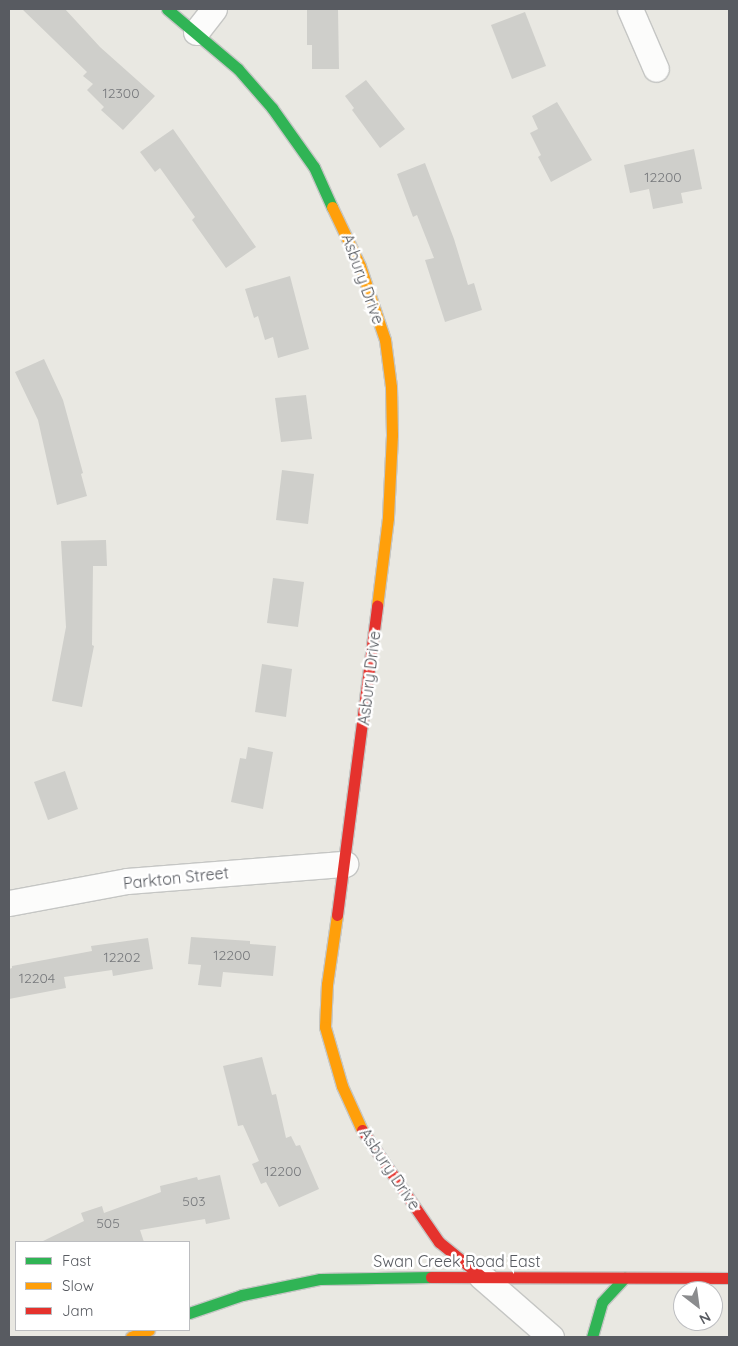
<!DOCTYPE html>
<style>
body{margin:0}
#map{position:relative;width:738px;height:1346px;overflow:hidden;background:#e9e8e2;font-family:Quicksand,sans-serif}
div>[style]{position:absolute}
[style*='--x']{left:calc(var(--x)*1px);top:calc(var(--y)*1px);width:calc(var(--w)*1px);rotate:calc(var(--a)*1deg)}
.building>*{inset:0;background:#cfcfcb}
.roads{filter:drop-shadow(1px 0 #c5c6c4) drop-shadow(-1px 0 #c5c6c4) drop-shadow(0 1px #c5c6c4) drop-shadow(0 -1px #c5c6c4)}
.street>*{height:25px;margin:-12.5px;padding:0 12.5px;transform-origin:12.5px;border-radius:12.5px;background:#fcfcfb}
.fast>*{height:11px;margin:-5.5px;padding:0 5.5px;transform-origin:5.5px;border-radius:5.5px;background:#30b455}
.slow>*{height:11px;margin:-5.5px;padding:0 5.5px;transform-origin:5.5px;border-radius:5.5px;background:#ff9f0a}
.jam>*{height:11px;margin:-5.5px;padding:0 5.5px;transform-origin:5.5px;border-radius:5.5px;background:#e5322d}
span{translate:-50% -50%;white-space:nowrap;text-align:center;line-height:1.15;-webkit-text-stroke:5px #fff;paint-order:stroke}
.number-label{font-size:14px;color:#77797c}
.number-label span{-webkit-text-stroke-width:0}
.street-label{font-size:16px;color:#585b61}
.frame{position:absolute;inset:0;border:10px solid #585b61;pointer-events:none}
.legend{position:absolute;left:15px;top:1241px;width:175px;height:90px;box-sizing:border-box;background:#fff;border:1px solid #bcbdc0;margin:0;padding:6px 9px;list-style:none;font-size:15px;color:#585b61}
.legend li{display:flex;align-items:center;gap:10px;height:25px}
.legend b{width:25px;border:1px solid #bcbdc0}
.north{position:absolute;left:673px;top:1281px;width:50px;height:50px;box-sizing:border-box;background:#fff;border:1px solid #bcbdc0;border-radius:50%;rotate:150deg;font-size:14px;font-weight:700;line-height:20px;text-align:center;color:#585b61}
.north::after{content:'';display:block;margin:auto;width:18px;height:22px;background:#8b8c8e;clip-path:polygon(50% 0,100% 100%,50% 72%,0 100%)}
</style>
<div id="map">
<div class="building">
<div style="clip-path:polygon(22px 9px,65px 9px,100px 47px,155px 96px,123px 130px,101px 110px,104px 107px,87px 90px,93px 84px,83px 76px,87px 72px)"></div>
<div style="clip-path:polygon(307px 9px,338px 9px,339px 69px,312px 69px,312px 45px,307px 45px)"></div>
<div style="clip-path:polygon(525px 12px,546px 66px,512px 79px,491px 25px)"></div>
<div style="clip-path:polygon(366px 80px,405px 129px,380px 148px,352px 110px,354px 108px,345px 96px)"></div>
<div style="clip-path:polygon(557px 102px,592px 160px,551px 182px,538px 157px,541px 155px,530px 133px,538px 129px,532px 116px)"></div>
<div style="clip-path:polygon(173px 129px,256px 247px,226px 268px,192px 220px,195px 217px,160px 168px,155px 172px,140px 152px)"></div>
<div style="clip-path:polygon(694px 149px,702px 189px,681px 193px,683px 203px,653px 209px,649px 189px,630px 193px,624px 165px)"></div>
<div style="clip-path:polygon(425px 163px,454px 239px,468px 285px,474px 283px,482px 310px,445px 322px,425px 260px,434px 258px,417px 215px,413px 217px,397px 174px)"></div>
<div style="clip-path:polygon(290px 276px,309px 349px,278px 358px,273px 337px,265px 340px,258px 316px,254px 318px,245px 289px)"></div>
<div style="clip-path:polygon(44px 359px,63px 400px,83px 473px,81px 474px,87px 496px,57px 505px,38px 420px,15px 372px)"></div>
<div style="clip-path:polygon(306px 395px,312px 439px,281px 442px,275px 398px)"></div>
<div style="clip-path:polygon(282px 470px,314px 474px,308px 524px,276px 520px)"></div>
<div style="clip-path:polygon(106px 540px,107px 566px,93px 566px,92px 645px,94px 646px,82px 707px,52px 701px,66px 627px,61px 541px)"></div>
<div style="clip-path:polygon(273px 578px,304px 582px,298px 627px,267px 623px)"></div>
<div style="clip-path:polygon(262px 664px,292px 669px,286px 717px,255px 712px)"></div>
<div style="clip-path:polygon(248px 747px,273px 752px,263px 809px,231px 802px,240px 758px,246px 759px)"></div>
<div style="clip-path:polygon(65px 771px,78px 809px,48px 820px,34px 782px)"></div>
<div style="clip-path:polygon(191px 937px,250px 941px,250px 944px,276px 946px,273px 976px,223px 972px,221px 987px,198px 985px,201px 965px,188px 964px)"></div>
<div style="clip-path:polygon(148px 938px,153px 969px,113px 976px,112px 970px,64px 977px,66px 988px,9px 999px,9px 969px,12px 968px,12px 966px,92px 951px,91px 946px)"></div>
<div style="clip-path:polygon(262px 1057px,272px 1095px,276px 1094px,286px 1138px,291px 1136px,296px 1146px,300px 1145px,319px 1189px,279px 1207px,266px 1182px,261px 1184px,252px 1164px,259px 1161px,243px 1125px,238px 1126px,223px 1066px)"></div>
<div style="clip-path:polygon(220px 1175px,230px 1219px,206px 1224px,205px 1219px,140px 1230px,144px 1242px,41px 1242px,84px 1221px,81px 1213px,102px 1206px,104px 1213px,161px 1192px,160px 1186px,197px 1177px,198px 1180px)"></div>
</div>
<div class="roads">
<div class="street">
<div style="--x:630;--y:9;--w:65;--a:66.6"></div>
<div style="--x:196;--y:32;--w:29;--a:-52"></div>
<div style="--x:9;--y:903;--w:120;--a:-10.6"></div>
<div style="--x:127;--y:881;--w:219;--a:-4.5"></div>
<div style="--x:481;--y:1276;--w:93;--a:41.1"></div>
</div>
<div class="fast">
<div style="--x:167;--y:9;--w:93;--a:40.2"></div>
<div style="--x:238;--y:69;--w:52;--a:48.9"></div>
<div style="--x:272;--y:108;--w:72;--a:54.6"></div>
<div style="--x:314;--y:167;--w:44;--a:65.8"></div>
<div style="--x:189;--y:1313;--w:56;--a:-18.8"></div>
<div style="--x:242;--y:1295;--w:80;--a:-11.6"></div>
<div style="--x:320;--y:1279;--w:111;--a:-1"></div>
<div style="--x:592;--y:1337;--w:36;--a:-74"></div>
<div style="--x:602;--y:1302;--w:33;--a:-47"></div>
</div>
<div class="slow">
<div style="--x:332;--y:207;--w:65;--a:64.6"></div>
<div style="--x:360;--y:266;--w:78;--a:71.3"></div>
<div style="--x:385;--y:340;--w:47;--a:82.7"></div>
<div style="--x:391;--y:387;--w:48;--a:88.8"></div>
<div style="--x:392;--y:435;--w:83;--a:92.8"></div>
<div style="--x:388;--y:518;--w:89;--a:97.1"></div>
<div style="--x:337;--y:915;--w:70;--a:98.2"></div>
<div style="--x:327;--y:984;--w:43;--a:92.7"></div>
<div style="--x:325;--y:1027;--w:61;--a:73.9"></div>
<div style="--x:342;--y:1086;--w:48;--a:65.6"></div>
<div style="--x:131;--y:1337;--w:19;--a:-21"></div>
</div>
<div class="jam">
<div style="--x:337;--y:915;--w:312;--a:-82.6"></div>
<div style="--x:362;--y:1130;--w:136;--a:55.5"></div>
<div style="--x:439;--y:1242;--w:54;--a:39"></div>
<div style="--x:431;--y:1277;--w:298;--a:0.2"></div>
</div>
</div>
<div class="number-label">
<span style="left:121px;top:93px">12300</span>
<span style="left:663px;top:177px">12200</span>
<span style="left:232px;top:955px">12200</span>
<span style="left:122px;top:957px">12202</span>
<span style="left:37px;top:978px">12204</span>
<span style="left:283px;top:1171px">12200</span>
<span style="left:194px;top:1201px">503</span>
<span style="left:108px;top:1223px">505</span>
</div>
<div class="street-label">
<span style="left:363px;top:279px;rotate:70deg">Asbury Drive</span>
<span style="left:369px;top:678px;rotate:-83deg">Asbury Drive</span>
<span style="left:176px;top:878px;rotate:-6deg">Parkton Street</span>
<span style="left:390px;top:1169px;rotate:56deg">Asbury Drive</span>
<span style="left:457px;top:1261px">Swan Creek Road East</span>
</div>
<div class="frame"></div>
<ul class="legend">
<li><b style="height:6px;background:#30b455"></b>Fast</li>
<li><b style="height:6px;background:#ff9f0a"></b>Slow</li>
<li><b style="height:6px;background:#e5322d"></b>Jam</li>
</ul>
<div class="north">N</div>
</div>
